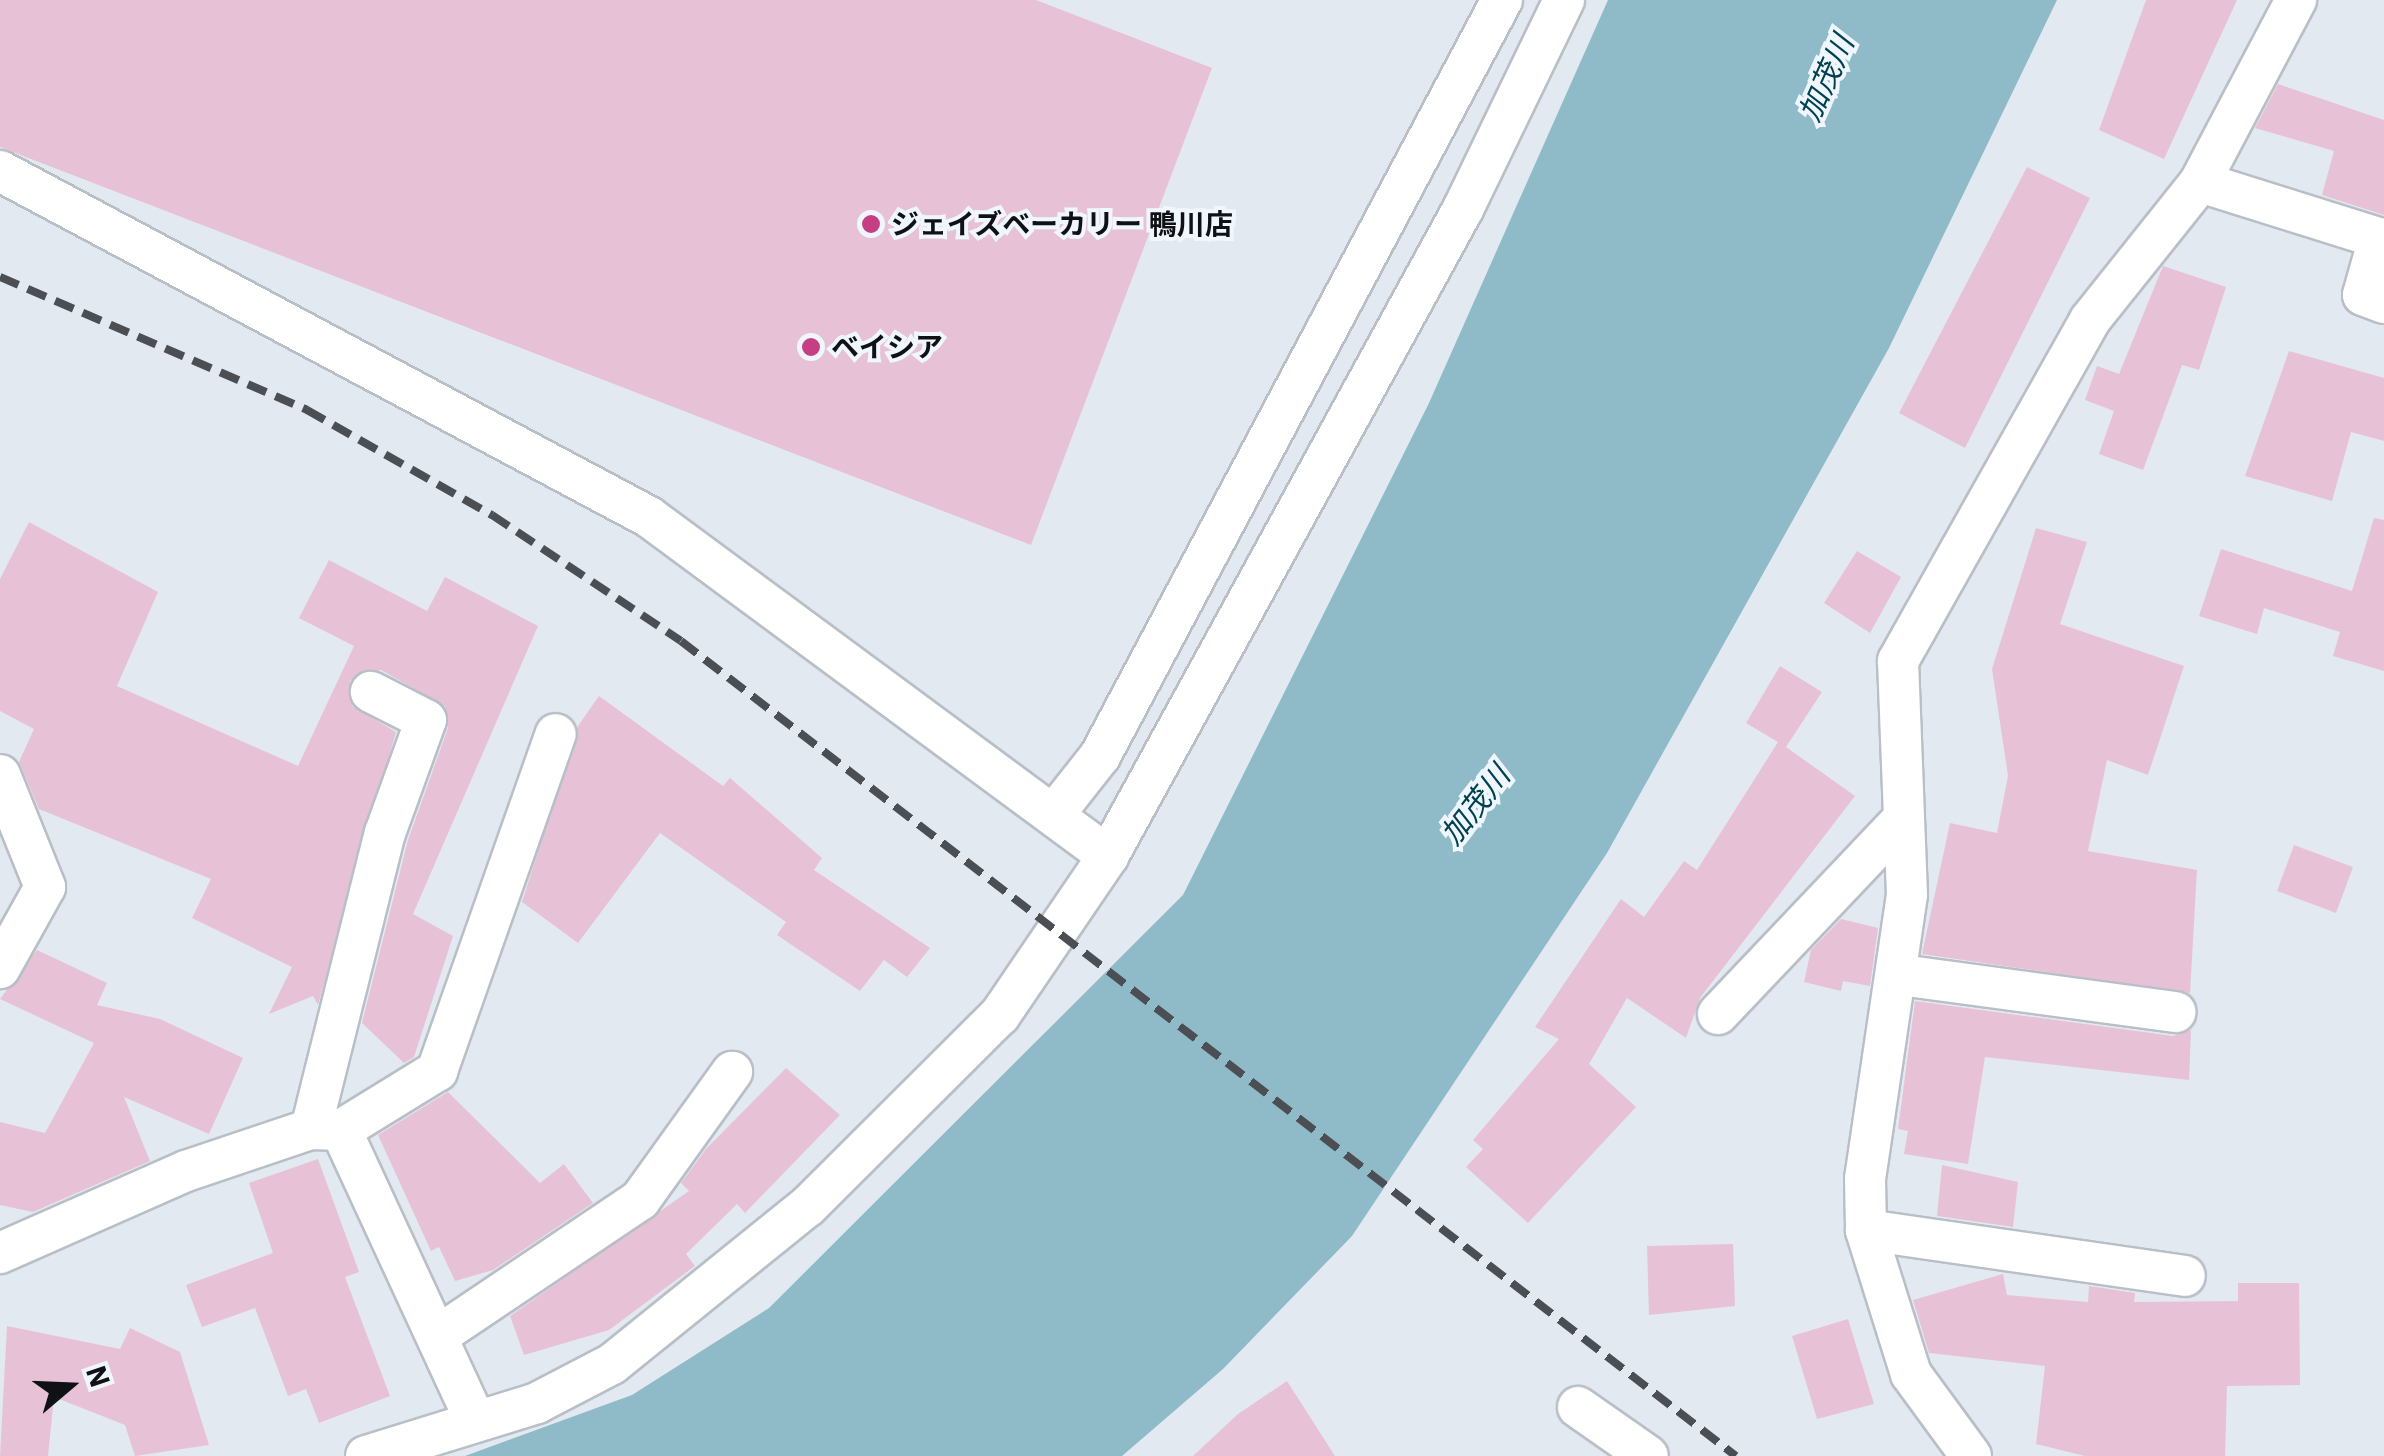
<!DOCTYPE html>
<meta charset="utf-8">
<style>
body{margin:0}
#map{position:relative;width:2384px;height:1456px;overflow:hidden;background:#e3e9f1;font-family:"IBM Plex Sans","Noto Sans JP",sans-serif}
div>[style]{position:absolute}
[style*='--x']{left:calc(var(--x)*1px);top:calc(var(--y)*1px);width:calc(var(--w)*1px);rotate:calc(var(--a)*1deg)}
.water>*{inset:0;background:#8fbac8}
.building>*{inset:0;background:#e7c2d7}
.roads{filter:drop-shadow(2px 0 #b9bfc7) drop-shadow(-2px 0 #b9bfc7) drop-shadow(0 2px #b9bfc7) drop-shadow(0 -2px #b9bfc7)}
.street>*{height:40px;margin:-20px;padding:0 20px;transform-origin:20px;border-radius:20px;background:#fff}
.rail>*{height:8px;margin-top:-4px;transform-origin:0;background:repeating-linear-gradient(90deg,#4b4e53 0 20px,transparent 0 30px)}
.dots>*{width:28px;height:28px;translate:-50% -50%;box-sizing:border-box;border:5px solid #f0f6fe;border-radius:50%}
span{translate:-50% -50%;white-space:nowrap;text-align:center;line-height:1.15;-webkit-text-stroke:8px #f0f6fe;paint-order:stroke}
.poi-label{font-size:28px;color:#0f1114;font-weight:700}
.left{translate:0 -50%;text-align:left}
.water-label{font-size:30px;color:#004150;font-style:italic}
.north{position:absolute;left:20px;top:1336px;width:100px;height:100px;-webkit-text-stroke:8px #f0f6fe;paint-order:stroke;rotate:71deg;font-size:28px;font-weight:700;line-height:40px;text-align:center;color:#0f1114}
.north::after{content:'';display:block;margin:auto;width:35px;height:45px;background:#0f1114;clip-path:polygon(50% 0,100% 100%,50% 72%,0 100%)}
</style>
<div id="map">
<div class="water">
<div style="clip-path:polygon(1608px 0,2057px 0,1889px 348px,1607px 853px,1352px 1236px,1223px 1369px,1122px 1456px,465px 1456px,632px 1395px,769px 1308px,1183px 895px,1429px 403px)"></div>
</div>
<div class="building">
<div style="clip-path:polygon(0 0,1036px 0,1212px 68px,1031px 545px,0 147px)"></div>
<div style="clip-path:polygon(2146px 0,2237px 0,2164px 159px,2099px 130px)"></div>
<div style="clip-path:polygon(2278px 84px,2384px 120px,2384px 215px,2322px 195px,2334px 151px,2255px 128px)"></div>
<div style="clip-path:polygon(2027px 167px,2090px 198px,1965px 448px,1899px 413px)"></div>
<div style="clip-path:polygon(2163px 266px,2226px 287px,2199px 370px,2182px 365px,2143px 470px,2099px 454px,2114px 411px,2085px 400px,2097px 366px,2119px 374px)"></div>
<div style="clip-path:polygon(2289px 351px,2384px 378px,2384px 441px,2351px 432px,2332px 501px,2245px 476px)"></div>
<div style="clip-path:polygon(2374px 518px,2384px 520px,2384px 671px,2333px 656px,2340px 632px,2264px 608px,2257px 634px,2199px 616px,2221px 549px,2352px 591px)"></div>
<div style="clip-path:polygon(29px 522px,158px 592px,117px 686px,298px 766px,354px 646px,299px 618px,329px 560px,427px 611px,445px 577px,538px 626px,413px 914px,453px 936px,414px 1057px,404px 1063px,362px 1023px,408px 840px,448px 728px,445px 706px,381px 670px,350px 680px,352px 706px,396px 732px,318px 1005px,313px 996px,269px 1014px,292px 967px,192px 918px,211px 879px,39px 809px,19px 762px,34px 729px,0 711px,0 579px)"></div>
<div style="clip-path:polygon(2036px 528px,2087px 542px,2060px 624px,2184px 666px,2148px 775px,2107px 760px,2088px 851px,2197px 870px,2190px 993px,1922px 954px,1950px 823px,1997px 833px,2008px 776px,1992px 669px)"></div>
<div style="clip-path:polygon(1857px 551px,1901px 577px,1870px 633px,1824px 603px)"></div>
<div style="clip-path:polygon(1780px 666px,1822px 692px,1786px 747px,1855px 796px,1700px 998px,1686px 1038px,1627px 998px,1589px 1064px,1636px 1107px,1528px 1223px,1466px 1167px,1483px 1149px,1473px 1140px,1559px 1039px,1535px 1027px,1621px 899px,1644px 917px,1684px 861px,1697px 870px,1778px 742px,1746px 723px)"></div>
<div style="clip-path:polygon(599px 696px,723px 786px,730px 778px,822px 858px,814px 870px,930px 948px,907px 977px,884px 960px,860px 991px,777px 935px,786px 922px,660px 833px,578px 943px,522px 902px,578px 726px)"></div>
<div style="clip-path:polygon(2294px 845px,2353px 867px,2336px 913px,2277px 891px)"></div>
<div style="clip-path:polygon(1841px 919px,1878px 928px,1870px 986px,1843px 981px,1841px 991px,1804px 982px,1811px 950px)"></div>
<div style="clip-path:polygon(37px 950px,107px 983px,97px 1005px,160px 1019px,243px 1058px,209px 1134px,124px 1097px,150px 1161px,33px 1212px,0 1205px,0 1122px,45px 1133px,94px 1043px,0 999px)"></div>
<div style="clip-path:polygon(1915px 1001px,2173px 1036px,2191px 1030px,2189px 1080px,1985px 1057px,1968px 1164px,1904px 1154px,1908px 1131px,1898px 1129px)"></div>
<div style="clip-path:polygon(786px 1068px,840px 1115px,745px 1213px,737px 1204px,686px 1254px,695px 1266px,609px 1330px,524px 1355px,510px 1316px,689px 1191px,681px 1183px,706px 1149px)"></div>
<div style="clip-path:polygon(448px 1092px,540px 1183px,564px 1164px,593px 1203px,493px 1270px,455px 1281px,439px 1247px,431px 1251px,378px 1135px)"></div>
<div style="clip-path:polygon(318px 1159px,359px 1272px,345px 1277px,390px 1396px,319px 1423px,306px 1389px,288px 1396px,255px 1308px,202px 1327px,186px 1285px,273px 1253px,249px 1183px)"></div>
<div style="clip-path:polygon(1942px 1165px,2018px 1182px,2013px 1227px,1937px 1216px)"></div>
<div style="clip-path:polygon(1733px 1244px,1735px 1306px,1649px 1315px,1647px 1246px)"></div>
<div style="clip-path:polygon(2003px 1274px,2007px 1295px,2088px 1302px,2089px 1286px,2135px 1293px,2134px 1302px,2238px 1301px,2238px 1283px,2299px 1283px,2300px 1385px,2227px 1386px,2225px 1456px,2085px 1456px,2036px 1444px,2045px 1366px,1929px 1353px,1913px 1300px)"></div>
<div style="clip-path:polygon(1848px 1319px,1874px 1404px,1817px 1419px,1792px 1336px)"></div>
<div style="clip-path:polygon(7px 1326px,120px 1349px,130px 1328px,180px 1352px,209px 1445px,135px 1456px,125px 1425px,54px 1397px,48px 1456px,0 1456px)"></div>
<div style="clip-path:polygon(1287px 1381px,1335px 1456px,1193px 1456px,1238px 1414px)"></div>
</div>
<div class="roads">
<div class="street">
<div style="--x:0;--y:171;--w:735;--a:28.06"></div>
<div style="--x:649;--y:517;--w:571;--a:36.45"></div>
<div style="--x:2200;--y:182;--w:188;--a:17.4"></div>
<div style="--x:2379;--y:238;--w:59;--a:105.7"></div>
<div style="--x:2363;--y:295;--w:22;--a:21"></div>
<div style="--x:0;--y:775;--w:121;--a:68.1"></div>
<div style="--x:45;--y:887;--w:93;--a:119.1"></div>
<div style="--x:1055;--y:813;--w:73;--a:-51.7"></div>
<div style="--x:1100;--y:756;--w:856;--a:-62"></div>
<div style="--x:1901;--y:975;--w:277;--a:7.7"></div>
<div style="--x:1718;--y:1014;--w:266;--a:-46.5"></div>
<div style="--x:311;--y:1129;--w:305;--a:-76"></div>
<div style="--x:385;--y:833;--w:120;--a:-70.1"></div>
<div style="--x:426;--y:720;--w:62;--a:-153"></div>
<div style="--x:341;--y:1130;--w:319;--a:65.2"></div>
<div style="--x:1866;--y:1230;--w:322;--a:8.2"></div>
<div style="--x:0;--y:1253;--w:203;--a:-23.8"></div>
<div style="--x:186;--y:1171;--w:132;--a:-18.6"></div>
<div style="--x:311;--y:1129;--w:30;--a:2"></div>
<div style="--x:341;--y:1130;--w:113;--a:-31.6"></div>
<div style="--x:437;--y:1071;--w:357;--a:-70.6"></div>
<div style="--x:442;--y:1333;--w:239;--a:-33.9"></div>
<div style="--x:640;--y:1200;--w:158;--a:-54.3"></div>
<div style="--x:1578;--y:1407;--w:85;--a:35"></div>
<div style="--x:366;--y:1456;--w:179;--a:-17.2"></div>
<div style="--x:537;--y:1403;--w:85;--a:-27.5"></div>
<div style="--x:612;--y:1364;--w:252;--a:-38.9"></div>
<div style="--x:808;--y:1206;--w:271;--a:-44.9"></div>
<div style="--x:1000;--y:1015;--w:192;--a:-55.8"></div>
<div style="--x:1108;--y:856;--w:738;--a:-61.25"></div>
<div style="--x:1463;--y:209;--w:232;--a:-64.2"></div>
<div style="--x:1971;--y:1456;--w:102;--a:-126.2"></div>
<div style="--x:1911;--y:1374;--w:151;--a:-107.4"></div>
<div style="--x:1866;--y:1230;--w:51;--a:-91.1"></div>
<div style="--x:1865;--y:1179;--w:287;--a:-81.6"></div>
<div style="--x:1907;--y:895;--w:234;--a:-92.2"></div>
<div style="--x:1898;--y:661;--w:391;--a:-60.6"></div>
<div style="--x:2090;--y:320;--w:176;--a:-51.4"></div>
<div style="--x:2200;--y:182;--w:206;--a:-62.2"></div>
</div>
</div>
<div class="rail">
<div style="--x:0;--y:277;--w:335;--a:23.4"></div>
<div style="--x:307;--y:410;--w:213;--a:29.6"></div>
<div style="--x:492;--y:515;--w:227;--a:33.7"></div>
<div style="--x:681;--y:641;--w:1333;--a:37.69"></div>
</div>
<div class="dots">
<div style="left:871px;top:224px;background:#c43f83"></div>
<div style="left:811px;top:347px;background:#c43f83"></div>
</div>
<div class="poi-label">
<span class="left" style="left:891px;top:224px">ジェイズベーカリー 鴨川店</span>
<span class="left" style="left:831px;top:347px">ベイシア</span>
</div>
<div class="water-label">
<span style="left:1826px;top:78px;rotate:-66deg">加茂川</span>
<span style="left:1475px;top:805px;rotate:-52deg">加茂川</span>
</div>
<div class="north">N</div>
</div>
